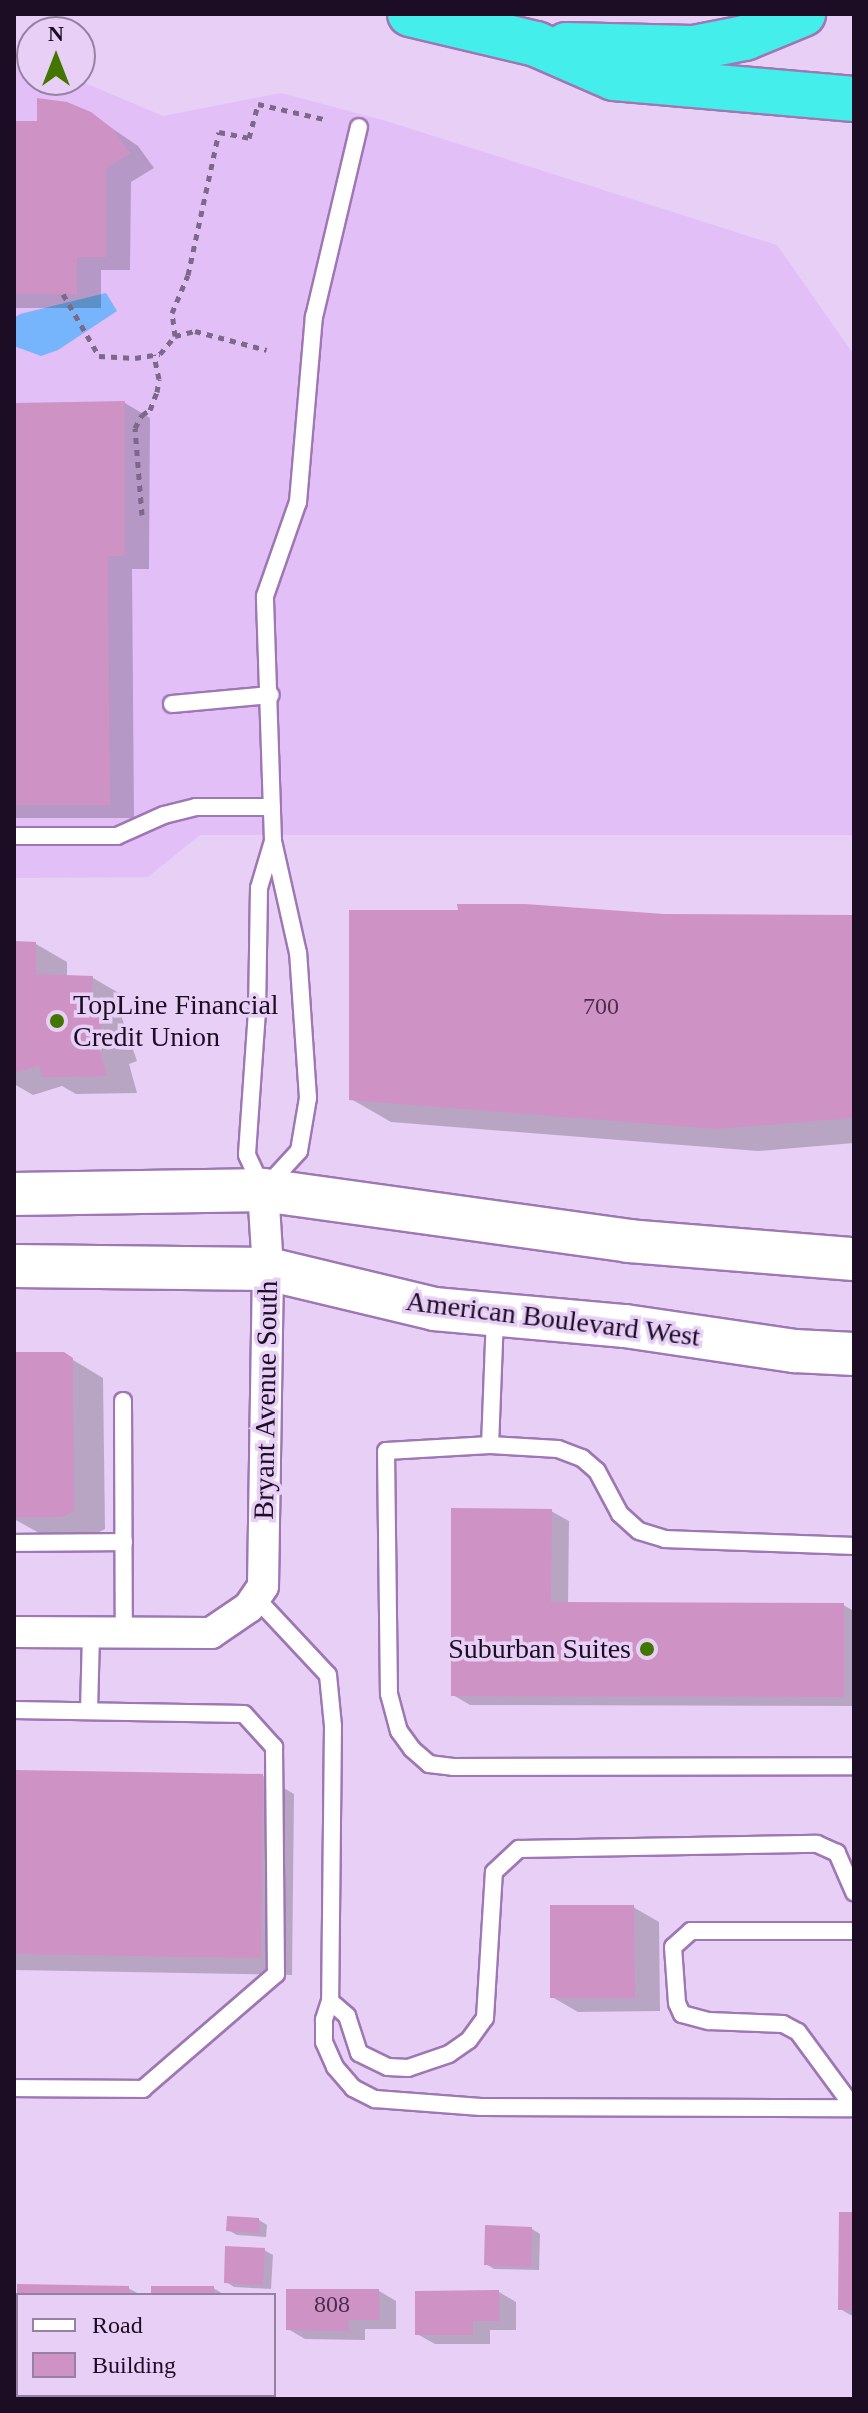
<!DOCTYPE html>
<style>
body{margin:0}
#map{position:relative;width:868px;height:2413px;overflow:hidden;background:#e7cff6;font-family:"Times New Roman",serif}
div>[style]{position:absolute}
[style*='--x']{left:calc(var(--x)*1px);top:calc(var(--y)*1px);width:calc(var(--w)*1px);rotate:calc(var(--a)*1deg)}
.built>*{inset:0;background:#e3bff8}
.water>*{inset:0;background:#76b4fb}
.shadow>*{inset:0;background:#0003}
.building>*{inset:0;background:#cf92c4}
.path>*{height:5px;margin-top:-2.5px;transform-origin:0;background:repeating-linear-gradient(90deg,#7c6887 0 6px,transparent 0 12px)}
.roads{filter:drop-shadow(2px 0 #9e77b3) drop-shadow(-2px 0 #9e77b3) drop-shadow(0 2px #9e77b3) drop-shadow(0 -2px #9e77b3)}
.service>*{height:16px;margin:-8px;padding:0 8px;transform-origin:8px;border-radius:8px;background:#fff}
.minor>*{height:30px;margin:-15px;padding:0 15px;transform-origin:15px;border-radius:15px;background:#fff}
.secondary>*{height:42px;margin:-21px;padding:0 21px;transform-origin:21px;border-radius:21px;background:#fff}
.motorway>*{height:44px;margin:-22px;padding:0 22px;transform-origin:22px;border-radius:22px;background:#43eeeb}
.dots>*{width:22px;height:22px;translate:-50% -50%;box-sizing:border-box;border:4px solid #e7cff6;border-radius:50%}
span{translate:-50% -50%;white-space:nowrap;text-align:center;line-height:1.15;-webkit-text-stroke:7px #e7cff6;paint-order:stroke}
.number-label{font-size:24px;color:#492e4c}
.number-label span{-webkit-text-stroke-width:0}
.poi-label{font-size:28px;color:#1c0c24}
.left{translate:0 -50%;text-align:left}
.right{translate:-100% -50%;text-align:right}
.street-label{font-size:28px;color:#1c0c24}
.frame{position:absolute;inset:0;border:16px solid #1c0c24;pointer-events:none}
.legend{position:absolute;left:16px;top:2293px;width:260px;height:104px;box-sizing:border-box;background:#e7cff6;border:2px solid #9681a2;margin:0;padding:10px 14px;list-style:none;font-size:24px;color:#1c0c24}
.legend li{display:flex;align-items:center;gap:16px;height:40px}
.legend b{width:40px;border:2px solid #9681a2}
.north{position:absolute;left:16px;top:16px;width:80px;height:80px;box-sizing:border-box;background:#e7cff6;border:2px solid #9681a2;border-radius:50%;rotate:0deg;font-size:22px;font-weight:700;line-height:32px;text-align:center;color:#1c0c24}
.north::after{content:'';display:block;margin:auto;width:28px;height:36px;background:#427600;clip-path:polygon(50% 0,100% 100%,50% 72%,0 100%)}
</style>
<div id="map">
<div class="built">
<div style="clip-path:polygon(14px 66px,32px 66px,32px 80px,78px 80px,163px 116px,281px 93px,386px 121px,777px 245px,854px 355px,854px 835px,200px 835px,148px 877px,14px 878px)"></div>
</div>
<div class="water">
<div style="clip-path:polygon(106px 293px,117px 311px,58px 350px,41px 356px,14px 346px,14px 318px,20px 314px)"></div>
</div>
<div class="shadow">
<div style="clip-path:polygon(91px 114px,138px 146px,154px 168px,131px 182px,130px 270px,101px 270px,101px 308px,14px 308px,14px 123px,39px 123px)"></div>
<div style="clip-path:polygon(125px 403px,150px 418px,149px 569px,132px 569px,134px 818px,14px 818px,14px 405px)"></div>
<div style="clip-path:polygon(664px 916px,854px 917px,854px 1143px,758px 1151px,391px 1122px,351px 1099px)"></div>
<div style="clip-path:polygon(14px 943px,36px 944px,67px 962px,67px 977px,93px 978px,124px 996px,122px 1018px,137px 1061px,129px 1064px,137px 1093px,76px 1094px,62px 1086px,33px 1095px,14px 1084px)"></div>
<div style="clip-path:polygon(14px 1354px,63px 1354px,103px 1378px,105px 1529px,95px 1534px,41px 1534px,14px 1519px)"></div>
<div style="clip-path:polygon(551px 1511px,569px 1521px,568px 1604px,843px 1605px,854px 1611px,854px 1706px,470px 1705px,453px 1695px)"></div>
<div style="clip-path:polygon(14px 1772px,263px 1776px,294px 1794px,292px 1975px,14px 1970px)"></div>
<div style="clip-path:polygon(633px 1907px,659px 1922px,660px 2011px,578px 2012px,552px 1997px)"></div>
<div style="clip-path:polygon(854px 2214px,854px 2317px,840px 2309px)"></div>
<div style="clip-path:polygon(259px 2220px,267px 2225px,266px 2237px,237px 2235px,228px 2230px)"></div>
<div style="clip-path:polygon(532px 2229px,540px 2234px,539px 2270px,494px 2269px,486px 2264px)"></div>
<div style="clip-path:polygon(264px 2250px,273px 2255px,271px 2289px,234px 2287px,226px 2282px)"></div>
<div style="clip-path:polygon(128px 2288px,141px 2295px,19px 2295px)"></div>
<div style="clip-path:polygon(213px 2288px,225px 2295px,153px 2295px)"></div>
<div style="clip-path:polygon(379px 2291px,396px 2301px,396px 2329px,365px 2329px,365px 2340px,305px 2339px,288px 2329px)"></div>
<div style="clip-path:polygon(499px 2292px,516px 2302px,516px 2330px,490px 2330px,490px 2344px,435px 2344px,417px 2334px)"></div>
</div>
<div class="building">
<div style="clip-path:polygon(37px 98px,67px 102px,91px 112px,113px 129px,130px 153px,106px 168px,106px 257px,77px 257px,77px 294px,14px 294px,14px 121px,37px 121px)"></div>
<div style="clip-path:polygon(125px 401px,125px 556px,108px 556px,110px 805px,14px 805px,14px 403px)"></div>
<div style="clip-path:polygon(457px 904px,525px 904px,664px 914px,854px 915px,854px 1118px,716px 1129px,349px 1100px,349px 910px,458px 910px)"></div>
<div style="clip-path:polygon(14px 941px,36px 942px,36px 974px,93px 976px,91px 999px,107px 1043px,98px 1046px,107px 1076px,43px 1077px,39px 1066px,14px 1073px)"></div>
<div style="clip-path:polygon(14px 1352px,64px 1352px,73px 1358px,74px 1511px,62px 1517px,14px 1517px)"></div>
<div style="clip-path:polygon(451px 1508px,552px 1509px,551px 1602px,844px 1603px,844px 1697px,451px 1696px)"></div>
<div style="clip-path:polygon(14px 1770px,263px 1774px,261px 1958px,14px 1954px)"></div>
<div style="clip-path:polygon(550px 1905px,634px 1905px,635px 1998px,550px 1998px)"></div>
<div style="clip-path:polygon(839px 2212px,854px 2212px,854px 2310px,838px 2310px)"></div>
<div style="clip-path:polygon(227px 2216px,259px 2218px,259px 2233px,226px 2231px)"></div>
<div style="clip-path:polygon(485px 2225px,532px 2227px,531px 2267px,484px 2265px)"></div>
<div style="clip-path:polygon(225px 2246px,265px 2248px,263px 2285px,224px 2283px)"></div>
<div style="clip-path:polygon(17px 2284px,129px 2286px,129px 2295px,17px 2295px)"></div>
<div style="clip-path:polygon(151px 2286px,214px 2286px,214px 2295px,151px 2295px)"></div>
<div style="clip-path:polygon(286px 2289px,379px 2289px,379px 2320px,349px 2320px,349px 2331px,286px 2330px)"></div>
<div style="clip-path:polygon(499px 2290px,499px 2321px,473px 2321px,473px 2335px,415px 2335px,415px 2291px)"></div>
</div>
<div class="path">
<div style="--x:63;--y:294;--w:72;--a:59.9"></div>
<div style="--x:99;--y:356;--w:36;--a:3"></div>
<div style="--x:135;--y:358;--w:25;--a:-9"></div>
<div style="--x:160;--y:354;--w:23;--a:-50"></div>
<div style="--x:175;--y:336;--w:21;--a:-14"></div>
<div style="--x:195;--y:331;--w:74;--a:14.8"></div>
<div style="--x:175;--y:336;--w:23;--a:-97"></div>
<div style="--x:172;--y:313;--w:41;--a:-67.2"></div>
<div style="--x:188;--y:275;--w:146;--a:-77.8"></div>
<div style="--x:219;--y:132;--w:31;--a:11"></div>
<div style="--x:249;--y:138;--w:35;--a:-75"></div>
<div style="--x:258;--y:104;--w:68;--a:12.8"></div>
<div style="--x:142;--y:515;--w:87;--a:-94.6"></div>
<div style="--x:135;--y:428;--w:15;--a:-62"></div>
<div style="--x:142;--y:415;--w:9;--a:-32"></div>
<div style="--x:150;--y:410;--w:19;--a:-69"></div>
<div style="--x:157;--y:392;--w:13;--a:-81"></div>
<div style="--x:159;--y:379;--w:25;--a:-102"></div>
</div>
<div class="roads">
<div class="service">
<div style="--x:172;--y:704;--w:99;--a:-5.2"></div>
<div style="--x:14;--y:836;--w:103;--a:0"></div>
<div style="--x:117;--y:836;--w:51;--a:-24.1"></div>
<div style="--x:164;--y:815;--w:33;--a:-14"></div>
<div style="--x:196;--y:807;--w:76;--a:0"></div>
<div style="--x:273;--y:841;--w:49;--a:106.6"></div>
<div style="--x:259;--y:888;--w:123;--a:90.9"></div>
<div style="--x:257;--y:1011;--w:144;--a:94"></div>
<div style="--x:247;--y:1155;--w:38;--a:65"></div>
<div style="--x:263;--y:1190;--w:53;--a:-47.3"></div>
<div style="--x:299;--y:1151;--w:54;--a:-80.4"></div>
<div style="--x:308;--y:1098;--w:145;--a:-93.9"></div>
<div style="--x:298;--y:953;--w:115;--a:-102.6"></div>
<div style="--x:273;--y:841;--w:245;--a:-91.9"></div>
<div style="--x:265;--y:596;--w:100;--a:-70.7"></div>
<div style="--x:298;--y:502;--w:186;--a:-85.1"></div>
<div style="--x:314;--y:317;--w:195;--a:-76.7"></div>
<div style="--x:495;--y:1316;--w:129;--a:92.2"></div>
<div style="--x:490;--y:1445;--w:104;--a:176.7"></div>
<div style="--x:386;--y:1451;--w:243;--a:89.3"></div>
<div style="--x:389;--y:1694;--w:38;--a:75"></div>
<div style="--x:399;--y:1731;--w:22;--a:54"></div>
<div style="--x:412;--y:1749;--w:23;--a:41"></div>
<div style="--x:429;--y:1764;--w:24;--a:7"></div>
<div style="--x:453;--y:1767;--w:401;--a:-0.1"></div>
<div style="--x:123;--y:1401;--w:231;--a:89.8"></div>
<div style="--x:490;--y:1445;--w:68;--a:3.4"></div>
<div style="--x:558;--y:1449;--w:26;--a:21"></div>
<div style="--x:582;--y:1458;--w:20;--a:41"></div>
<div style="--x:597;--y:1471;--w:49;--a:61.9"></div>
<div style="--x:620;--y:1514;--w:25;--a:42"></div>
<div style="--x:639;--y:1531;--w:27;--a:17"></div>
<div style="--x:665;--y:1539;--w:189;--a:2.1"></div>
<div style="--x:14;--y:1543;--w:110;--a:-0.5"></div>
<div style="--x:256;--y:1598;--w:105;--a:46.9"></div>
<div style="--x:328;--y:1675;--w:51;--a:84.4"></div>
<div style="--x:333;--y:1726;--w:275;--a:90.6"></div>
<div style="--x:330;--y:2001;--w:20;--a:108"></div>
<div style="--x:324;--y:2020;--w:22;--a:90"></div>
<div style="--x:324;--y:2042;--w:27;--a:66"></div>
<div style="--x:335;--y:2067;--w:28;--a:49"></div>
<div style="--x:353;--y:2088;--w:25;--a:27"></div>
<div style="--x:375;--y:2099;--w:106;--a:4.3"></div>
<div style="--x:481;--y:2107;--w:370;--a:0.2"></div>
<div style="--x:851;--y:2108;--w:6;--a:-59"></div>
<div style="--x:14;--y:1710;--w:230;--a:1"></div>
<div style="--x:244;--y:1714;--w:45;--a:47.7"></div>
<div style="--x:274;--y:1747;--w:227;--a:89.5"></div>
<div style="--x:276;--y:1974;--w:176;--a:139.2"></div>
<div style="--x:143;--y:2089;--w:129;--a:-179.6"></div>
<div style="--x:89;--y:1711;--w:79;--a:-88.5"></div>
<div style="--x:854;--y:1931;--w:163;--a:180"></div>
<div style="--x:691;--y:1931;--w:24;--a:138"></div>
<div style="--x:673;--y:1947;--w:56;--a:85.9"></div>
<div style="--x:677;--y:2003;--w:12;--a:66"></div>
<div style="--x:682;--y:2014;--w:28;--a:15"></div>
<div style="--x:709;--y:2021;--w:74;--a:2.3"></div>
<div style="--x:783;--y:2024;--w:17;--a:28"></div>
<div style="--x:798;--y:2032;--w:94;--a:53.6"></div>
<div style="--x:330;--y:2001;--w:23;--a:41"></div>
<div style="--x:347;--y:2016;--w:39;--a:72"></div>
<div style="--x:359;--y:2053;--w:32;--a:26"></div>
<div style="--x:388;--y:2067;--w:20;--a:3"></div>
<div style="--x:408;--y:2068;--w:43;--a:-18.9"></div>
<div style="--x:449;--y:2054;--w:24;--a:-35"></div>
<div style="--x:469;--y:2040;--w:27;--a:-54"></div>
<div style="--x:485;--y:2018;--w:146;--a:-86.5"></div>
<div style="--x:494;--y:1872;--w:34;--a:-43"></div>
<div style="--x:519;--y:1849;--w:298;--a:-1"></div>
<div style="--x:817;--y:1844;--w:22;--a:24"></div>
<div style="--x:837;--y:1853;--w:43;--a:66.4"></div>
</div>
<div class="minor">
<div style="--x:14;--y:1632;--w:197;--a:0.3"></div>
<div style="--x:211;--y:1633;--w:46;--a:-34.4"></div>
<div style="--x:249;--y:1607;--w:25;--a:-56"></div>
<div style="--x:263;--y:1586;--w:317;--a:-89.1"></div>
<div style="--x:268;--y:1269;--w:79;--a:-93.6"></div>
</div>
<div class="secondary">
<div style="--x:14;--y:1194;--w:249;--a:-0.9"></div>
<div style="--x:263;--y:1190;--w:370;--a:7.9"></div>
<div style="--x:629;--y:1241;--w:226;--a:4.6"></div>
<div style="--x:14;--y:1266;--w:254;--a:0.7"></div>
<div style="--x:268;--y:1269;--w:171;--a:13.5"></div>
<div style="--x:434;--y:1309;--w:192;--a:5.1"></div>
<div style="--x:625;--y:1326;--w:172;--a:8.4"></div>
<div style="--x:795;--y:1351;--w:59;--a:2.9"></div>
</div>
<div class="motorway">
<div style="--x:410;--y:14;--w:130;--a:13.4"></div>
<div style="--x:536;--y:44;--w:85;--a:23.6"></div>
<div style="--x:614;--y:78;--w:241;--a:5"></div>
<div style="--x:566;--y:45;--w:127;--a:1.4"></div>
<div style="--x:693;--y:48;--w:53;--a:-10.9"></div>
<div style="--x:745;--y:38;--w:63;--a:-22.5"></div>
</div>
</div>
<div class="dots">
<div style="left:57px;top:1021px;background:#427600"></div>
<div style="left:647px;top:1649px;background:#427600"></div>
</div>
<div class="number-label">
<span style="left:601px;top:1007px">700</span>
<span style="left:332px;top:2305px">808</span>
</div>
<div class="poi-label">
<span class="left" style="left:73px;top:1021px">TopLine Financial<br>Credit Union</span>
<span class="right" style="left:631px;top:1649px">Suburban Suites</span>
</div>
<div class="street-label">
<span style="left:553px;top:1319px;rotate:7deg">American Boulevard West</span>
<span style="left:266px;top:1400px;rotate:-89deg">Bryant Avenue South</span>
</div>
<div class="frame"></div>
<ul class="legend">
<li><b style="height:10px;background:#fff"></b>Road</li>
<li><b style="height:22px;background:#cf92c4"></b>Building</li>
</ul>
<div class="north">N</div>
</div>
